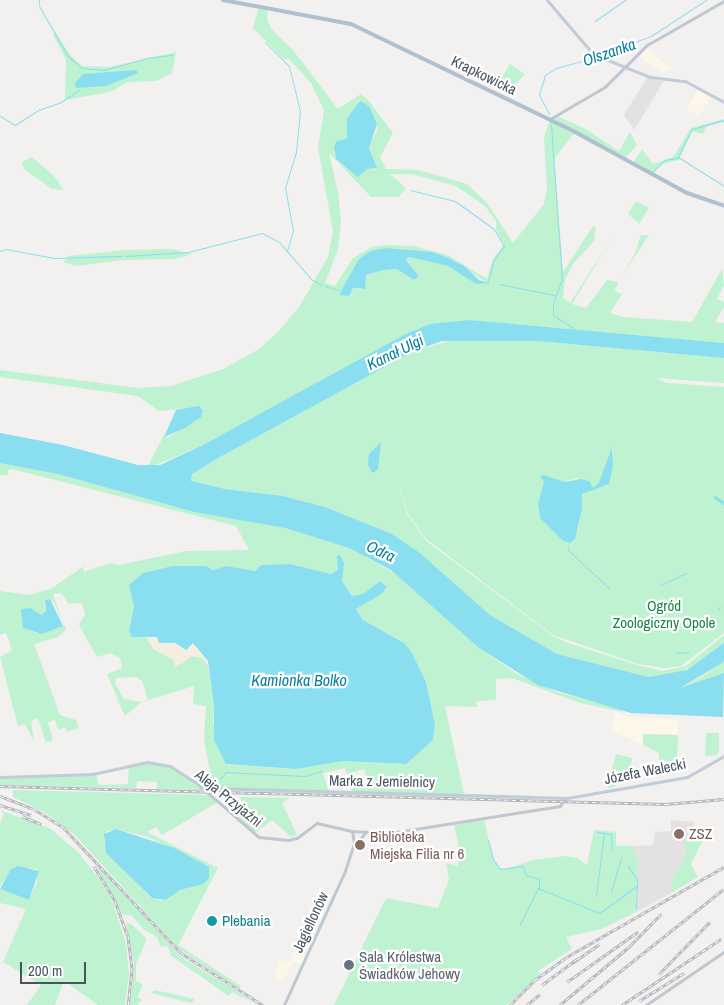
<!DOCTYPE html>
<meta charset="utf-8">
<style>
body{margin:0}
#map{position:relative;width:724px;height:1005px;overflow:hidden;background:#f3f0f0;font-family:"Archivo Narrow",sans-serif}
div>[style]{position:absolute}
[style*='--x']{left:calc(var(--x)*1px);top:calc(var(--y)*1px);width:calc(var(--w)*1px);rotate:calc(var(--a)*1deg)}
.commercial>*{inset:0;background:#fdf7ea}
.education>*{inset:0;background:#e4e1e2}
.green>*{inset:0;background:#bef2d0}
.sand>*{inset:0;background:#f4eee1}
.water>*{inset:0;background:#89def0}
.stream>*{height:1px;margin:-0.5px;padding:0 0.5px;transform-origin:0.5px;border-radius:0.5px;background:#89def0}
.canal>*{height:2.5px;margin:-1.25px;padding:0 1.25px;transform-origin:1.25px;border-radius:1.25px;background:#89def0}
.tertiary>*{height:2.5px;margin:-1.25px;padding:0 1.25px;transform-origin:1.25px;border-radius:1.25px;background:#bec8d0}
.secondary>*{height:3px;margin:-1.5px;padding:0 1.5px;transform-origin:1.5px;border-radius:1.5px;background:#c0ccd8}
.primary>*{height:4px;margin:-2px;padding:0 2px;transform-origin:2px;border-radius:2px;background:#afc1d0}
.rail>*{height:3px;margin-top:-1.5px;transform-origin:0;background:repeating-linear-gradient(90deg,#fff 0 4px,#b2b6bb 0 8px);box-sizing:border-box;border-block:1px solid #b2b6bb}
.dots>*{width:14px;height:14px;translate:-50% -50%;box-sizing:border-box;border:2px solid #fff;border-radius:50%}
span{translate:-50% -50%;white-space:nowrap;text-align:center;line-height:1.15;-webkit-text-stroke:4.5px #fff;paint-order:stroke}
.street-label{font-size:15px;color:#47545f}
.park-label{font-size:15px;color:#138549}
.education-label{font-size:15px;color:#785e54}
.left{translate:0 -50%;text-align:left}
.culture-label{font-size:15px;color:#0d838f}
.worship-label{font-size:15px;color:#5b616d}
.water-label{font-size:16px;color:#08809c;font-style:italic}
.scale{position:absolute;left:20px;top:962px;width:66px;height:22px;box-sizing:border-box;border:2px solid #47545f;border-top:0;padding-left:6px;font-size:15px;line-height:18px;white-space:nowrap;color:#47545f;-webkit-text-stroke:4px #fff;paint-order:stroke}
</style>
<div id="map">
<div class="commercial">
<div style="clip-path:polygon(646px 47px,656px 57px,672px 68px,663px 73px,642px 59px,637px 55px)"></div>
<div style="clip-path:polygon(698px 90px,711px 97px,699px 116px,686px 108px)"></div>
<div style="clip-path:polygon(616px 712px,625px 716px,678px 720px,678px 735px,644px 734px,643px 745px,611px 731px)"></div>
<div style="clip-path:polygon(295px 951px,306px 956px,303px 964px,292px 963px,284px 980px,274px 979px,279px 960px,290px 962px)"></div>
</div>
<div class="education">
<div style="clip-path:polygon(647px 78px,664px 81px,634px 130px,624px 115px)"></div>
<div style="clip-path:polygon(671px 820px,695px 822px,685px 842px,686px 856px,673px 877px,671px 893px,636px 912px,638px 858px,631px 846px,653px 845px,655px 832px,671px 831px)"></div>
</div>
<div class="green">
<div style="clip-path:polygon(evenodd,259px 7px,268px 8px,267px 20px,272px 30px,293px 50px,338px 109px,361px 94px,369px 101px,393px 133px,380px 157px,386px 169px,418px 170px,467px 184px,488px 204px,513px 243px,544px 204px,547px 189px,544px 137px,550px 119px,557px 116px,584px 128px,619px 151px,630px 132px,637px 145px,625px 158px,575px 132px,554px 159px,563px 272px,593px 226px,596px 227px,594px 241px,574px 263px,565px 279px,563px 298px,570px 303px,612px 238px,572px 304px,586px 308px,607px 280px,619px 282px,614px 291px,622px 294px,610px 313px,623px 317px,692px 322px,722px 269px,724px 285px,717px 299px,724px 302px,724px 307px,715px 322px,724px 323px,724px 343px,470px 320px,419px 328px,203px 445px,156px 465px,148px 466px,164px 435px,167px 438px,198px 419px,203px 413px,202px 407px,159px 411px,138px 396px,0 377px,0 370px,138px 388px,171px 386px,223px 369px,259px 349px,278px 332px,299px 307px,328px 257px,333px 231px,318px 148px,324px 110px,311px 83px,288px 58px,285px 60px,253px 28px,259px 7px,360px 101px,371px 112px,378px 129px,369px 145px,375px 170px,367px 168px,360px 176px,337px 161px,334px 152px,340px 142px,347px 139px,347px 118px,360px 101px,259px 7px,329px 153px,371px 197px,399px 197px,406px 188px,390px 174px,412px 174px,456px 186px,485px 206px,496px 221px,496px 230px,504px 244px,492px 261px,487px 279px,448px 255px,413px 246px,386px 245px,372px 247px,353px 258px,335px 286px,325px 283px,338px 249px,341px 222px,338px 192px,329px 153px,259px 7px,395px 248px,446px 257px,488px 283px,476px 284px,448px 266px,409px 257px,406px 259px,419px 276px,414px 280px,397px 269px,384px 270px,366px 275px,361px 290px,353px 288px,349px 296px,339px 295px,358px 260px,370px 251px,395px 248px)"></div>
<div style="clip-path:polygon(55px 32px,70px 55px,82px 66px,109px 67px,176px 52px,172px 73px,156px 81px,128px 82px,110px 92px,65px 100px,66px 59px,53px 35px)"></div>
<div style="clip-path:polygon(510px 64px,525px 74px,514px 86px,501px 79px)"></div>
<div style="clip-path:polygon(724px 119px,724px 122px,707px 126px,703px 134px,692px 131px,679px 160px,660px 164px,654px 175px,633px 163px,642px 149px,653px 164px,673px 157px,691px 128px)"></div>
<div style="clip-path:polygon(32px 157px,55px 177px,64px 190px,52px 189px,24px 169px,22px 162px)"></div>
<div style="clip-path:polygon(636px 201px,649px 208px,639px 224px,628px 214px)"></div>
<div style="clip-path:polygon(641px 235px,649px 235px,622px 276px,635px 253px)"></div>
<div style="clip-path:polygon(172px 249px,192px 254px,175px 259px,123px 260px,76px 266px,63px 262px,69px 256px,125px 250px)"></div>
<div style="clip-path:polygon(evenodd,456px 339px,537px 341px,724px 358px,724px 383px,657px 378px,667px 383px,724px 387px,724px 633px,681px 666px,666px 668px,638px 664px,553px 635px,426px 539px,408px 514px,396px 477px,407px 514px,426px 541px,553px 636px,568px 643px,637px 665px,663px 671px,686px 666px,724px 635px,724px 643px,700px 663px,674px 675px,649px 677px,557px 654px,490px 615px,420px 553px,392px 534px,325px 507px,283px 496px,225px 489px,191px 481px,192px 474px,220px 457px,412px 352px,456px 339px,613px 447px,613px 464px,606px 487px,601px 485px,613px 447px,456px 339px,541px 476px,565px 482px,576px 478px,589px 481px,591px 490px,581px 495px,582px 510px,578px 530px,562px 540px,540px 518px,538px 504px,544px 482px,541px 476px)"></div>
<div style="clip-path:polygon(evenodd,0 462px,58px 474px,194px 512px,285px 528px,349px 548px,398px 575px,479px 648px,517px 674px,557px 692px,621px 709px,623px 712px,580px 703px,512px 678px,496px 679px,496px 700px,476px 701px,477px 707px,445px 706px,464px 794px,534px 796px,534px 799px,157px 789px,157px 782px,137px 781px,136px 788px,0 785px,0 777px,96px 774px,99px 785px,128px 784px,129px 766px,142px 762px,170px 766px,187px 778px,213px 788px,204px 739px,206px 706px,193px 704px,194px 686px,142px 702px,125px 716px,107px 674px,122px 668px,120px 658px,110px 653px,97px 657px,79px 625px,85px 614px,82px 603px,69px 604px,61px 593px,53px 594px,66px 630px,58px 637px,34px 644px,60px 715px,76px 720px,79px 728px,67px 732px,65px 727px,58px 730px,55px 720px,48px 722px,53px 740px,46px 743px,38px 718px,31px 721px,34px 741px,25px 724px,18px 726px,0 657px,12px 650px,6px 633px,0 635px,0 591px,30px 595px,52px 588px,84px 566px,83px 572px,110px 563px,119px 565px,186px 551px,249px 550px,236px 526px,12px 469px,8px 470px,8px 475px,0 475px,0 462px,338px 554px,342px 581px,352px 596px,363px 594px,380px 581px,385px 585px,380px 595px,356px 609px,363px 620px,401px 641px,411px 651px,426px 682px,435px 725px,433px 740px,403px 764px,343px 761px,296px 769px,229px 765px,213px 723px,214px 706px,208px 666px,203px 658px,192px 656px,181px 664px,159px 652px,146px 637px,142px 638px,130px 625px,134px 606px,130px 584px,149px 571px,172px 566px,206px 566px,213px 570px,226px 566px,255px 571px,261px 565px,290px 564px,331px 574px,338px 570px,338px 554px,0 462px,48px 599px,54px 602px,64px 625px,37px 633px,26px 629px,21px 609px,31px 608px,41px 615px,46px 611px,44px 603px,48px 599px,0 462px,136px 677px,142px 681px,148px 699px,142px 702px,124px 699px,115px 683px,116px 678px,136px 677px,0 462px,345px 768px,347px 774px,364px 769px,368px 784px,352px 787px,352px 791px,329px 791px,323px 773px,345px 768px)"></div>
<div style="clip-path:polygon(724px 662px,724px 673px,680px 688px,701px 677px)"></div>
<div style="clip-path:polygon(706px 733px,719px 733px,719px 752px,716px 755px,705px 756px)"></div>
<div style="clip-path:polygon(643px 734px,678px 735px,677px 761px,659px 761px,659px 753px,643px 745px)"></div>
<div style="clip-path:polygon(616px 754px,632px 758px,629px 777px,615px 775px,615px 787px,607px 788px)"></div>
<div style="clip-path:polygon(evenodd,13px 790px,210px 795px,218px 802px,162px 835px,156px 827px,147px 832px,218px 868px,178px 945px,241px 986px,239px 989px,179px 949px,75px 835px,46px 813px,13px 797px,13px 790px,116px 829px,148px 837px,205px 865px,199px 885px,180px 890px,161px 901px,150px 897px,106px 852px,104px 839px,107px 831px,116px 829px)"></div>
<div style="clip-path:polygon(240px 797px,290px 798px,282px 803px,297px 835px,291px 837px,272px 820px,255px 833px,238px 817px,246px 814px)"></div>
<div style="clip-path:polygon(0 810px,51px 829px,79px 853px,99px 879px,113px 903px,126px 943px,129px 975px,125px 1005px,98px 1005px,64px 981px,55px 1005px,27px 1005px,41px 985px,3px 962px,26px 909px,0 903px,0 889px,29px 900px,37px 882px,37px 869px,14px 867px,0 886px,0 824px,4px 814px)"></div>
<div style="clip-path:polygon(484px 820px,493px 858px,500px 868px,506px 869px,533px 860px,565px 856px,578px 858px,587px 865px,594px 830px,616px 832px,616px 846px,631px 846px,638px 858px,636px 912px,601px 929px,566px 937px,572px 949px,538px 971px,540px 974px,507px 1005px,334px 1005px,386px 898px,438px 908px,449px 880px,446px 863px,457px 866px,461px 856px,454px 825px)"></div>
<div style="clip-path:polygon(690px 833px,703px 840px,691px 864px,698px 877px,671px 893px,673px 877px,686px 856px,685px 842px)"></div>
<div style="clip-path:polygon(100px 867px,181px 957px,259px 1005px,232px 992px,229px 996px,170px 955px,168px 946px,161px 947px,157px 937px,144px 930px,132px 916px,122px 914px,98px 869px)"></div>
<div style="clip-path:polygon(126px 923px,131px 924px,147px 939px,136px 964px,136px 981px,143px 985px,137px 997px,142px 1000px,137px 1004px,141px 1005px,130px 1005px,134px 963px)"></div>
<div style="clip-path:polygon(155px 990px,195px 999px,191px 1003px,151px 993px)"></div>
</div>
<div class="sand">
<div style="clip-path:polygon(146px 637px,157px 637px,166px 645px,175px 643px,182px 648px,195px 644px,206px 658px,208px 666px,203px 658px,192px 656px,174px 668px,174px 659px,154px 650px)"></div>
</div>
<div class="water">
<div style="clip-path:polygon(136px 70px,138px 73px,106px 86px,76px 88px,75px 83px,83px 74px)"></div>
<div style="clip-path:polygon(360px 101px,369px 106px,377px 124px,369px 148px,377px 168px,367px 169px,358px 177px,336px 159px,334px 147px,337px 141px,347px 139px,347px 118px)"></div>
<div style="clip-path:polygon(388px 248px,431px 252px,446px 257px,464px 266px,479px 280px,489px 283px,476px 284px,448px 266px,409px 257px,406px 260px,419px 276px,414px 280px,397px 269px,384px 270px,366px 275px,365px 289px,353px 288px,349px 296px,339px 295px,358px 260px,370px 251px)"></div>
<div style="clip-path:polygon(470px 320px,724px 343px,724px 358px,537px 341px,442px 341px,412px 352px,220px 457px,192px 474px,191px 481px,225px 489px,283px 496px,325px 507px,392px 534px,420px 553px,490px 615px,557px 654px,649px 677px,687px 670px,724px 643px,724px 662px,680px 688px,724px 673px,723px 717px,631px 713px,538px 685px,479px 648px,391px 570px,349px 548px,285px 528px,194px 512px,58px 474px,0 463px,0 433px,63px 445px,138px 465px,160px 465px,203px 445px,406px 334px,430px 324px)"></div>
<div style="clip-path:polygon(199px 406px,203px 410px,201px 417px,185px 428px,164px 437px,176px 410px)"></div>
<div style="clip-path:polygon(381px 442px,378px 470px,372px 473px,368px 464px,369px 454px)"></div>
<div style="clip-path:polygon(612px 447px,613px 464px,609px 484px,582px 494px,582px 510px,575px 539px,570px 543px,562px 540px,540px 518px,538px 504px,544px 482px,540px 476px,543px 475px,565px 482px,581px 479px,589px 481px,593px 488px,599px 483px)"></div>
<div style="clip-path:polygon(340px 555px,344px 563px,342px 581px,352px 596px,363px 594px,380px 581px,387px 587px,380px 595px,356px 609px,363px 620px,404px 643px,411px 651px,426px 682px,435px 725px,433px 740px,406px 764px,343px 761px,296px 769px,226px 764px,214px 740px,214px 706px,208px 661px,193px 643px,186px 650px,175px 643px,159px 643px,157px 637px,132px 637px,129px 631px,134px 606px,129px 585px,143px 573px,172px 566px,206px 566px,213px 570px,226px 566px,255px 571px,261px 565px,290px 564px,331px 574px,338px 570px,337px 556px)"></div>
<div style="clip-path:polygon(50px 599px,63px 626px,42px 634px,23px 628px,21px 609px,31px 608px,41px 615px,46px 611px,45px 600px)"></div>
<div style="clip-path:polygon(116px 829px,174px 848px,209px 867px,209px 878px,203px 884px,180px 890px,165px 900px,152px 898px,106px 853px,104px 834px)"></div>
<div style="clip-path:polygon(18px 866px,39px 871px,29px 900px,0 889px,11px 869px)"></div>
</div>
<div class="stream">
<div style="--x:39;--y:4;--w:4;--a:-90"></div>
<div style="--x:39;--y:6;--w:58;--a:59.9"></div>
<div style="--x:68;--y:56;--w:18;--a:41"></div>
<div style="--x:82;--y:68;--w:22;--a:5"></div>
<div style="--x:104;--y:70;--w:45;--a:-15.6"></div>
<div style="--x:147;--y:58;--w:26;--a:-7"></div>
<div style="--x:595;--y:21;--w:37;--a:-35"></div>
<div style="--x:265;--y:42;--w:34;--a:45"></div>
<div style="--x:289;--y:66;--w:46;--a:76.3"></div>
<div style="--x:300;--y:111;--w:41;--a:95.6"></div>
<div style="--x:296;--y:152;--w:37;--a:107"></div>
<div style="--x:285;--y:187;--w:45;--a:79.7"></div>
<div style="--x:293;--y:231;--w:21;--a:107"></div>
<div style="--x:599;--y:55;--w:55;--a:-20.1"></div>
<div style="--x:651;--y:36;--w:66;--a:-33.2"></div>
<div style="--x:549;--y:114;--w:22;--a:-117"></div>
<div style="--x:539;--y:94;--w:20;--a:-72"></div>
<div style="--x:545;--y:75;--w:13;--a:-32"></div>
<div style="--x:556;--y:68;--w:41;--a:-15.4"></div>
<div style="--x:0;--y:116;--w:17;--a:31"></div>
<div style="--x:15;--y:125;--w:27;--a:-33"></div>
<div style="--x:38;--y:110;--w:24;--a:-19"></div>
<div style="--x:61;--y:102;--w:23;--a:-34"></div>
<div style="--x:724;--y:120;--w:33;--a:164"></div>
<div style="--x:692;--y:129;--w:31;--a:117"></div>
<div style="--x:678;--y:157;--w:54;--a:32.2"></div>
<div style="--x:551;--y:125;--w:154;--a:85.9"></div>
<div style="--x:562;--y:279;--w:25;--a:111"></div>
<div style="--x:653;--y:171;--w:16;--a:-43"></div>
<div style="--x:665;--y:160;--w:13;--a:-9"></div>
<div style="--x:410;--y:190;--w:46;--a:13.7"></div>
<div style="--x:455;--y:201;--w:48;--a:35.7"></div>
<div style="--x:494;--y:229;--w:20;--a:60"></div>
<div style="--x:504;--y:246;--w:16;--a:128"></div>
<div style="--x:494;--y:259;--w:24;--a:105"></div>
<div style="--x:0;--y:251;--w:6;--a:-18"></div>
<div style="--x:6;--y:249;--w:49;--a:10.6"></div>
<div style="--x:54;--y:258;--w:68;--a:-1.7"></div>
<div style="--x:125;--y:256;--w:63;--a:-3.6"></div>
<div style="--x:188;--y:252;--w:76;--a:-14.4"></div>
<div style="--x:262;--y:233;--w:19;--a:28"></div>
<div style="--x:279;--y:242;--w:50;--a:49"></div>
<div style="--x:312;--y:280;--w:11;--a:27"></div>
<div style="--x:499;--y:284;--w:56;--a:11.3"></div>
<div style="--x:325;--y:286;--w:15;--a:16"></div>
<div style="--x:553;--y:304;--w:11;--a:90"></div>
<div style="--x:553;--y:315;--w:24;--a:33"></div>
<div style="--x:568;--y:548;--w:2;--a:-90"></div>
<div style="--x:568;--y:550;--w:56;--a:42.8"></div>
<div style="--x:661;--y:585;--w:28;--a:-26"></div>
<div style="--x:718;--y:609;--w:3;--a:-45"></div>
<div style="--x:676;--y:653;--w:12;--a:-5"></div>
<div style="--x:219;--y:780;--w:11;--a:-49"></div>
<div style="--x:226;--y:772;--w:79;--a:2.9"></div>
<div style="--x:305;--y:776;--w:17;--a:-17"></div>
<div style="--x:597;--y:832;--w:14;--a:8"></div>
<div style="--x:611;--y:834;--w:16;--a:86"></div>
<div style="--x:488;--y:840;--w:20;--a:75"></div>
<div style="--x:493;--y:859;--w:12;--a:55"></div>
<div style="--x:500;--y:869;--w:23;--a:-7"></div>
<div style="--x:523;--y:866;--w:9;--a:72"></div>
<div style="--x:526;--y:875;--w:14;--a:17"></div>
<div style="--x:539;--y:879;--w:10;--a:90"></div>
<div style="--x:630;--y:865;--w:3;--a:135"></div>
<div style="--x:628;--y:867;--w:15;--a:53"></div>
<div style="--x:637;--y:879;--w:29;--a:92"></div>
<div style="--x:611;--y:892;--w:36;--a:-74"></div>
<div style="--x:596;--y:896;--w:64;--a:-82.8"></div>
<div style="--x:520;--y:924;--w:40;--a:-63.4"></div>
<div style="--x:538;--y:888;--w:66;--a:22.3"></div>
<div style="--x:599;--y:913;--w:47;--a:-35.4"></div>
</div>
<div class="canal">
<div style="--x:715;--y:497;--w:11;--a:34"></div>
</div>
<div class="tertiary">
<div style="--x:550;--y:119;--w:64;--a:-30.2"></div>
<div style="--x:605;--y:87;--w:59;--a:-45"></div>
<div style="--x:647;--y:45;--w:89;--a:-29.7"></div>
<div style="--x:198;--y:784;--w:81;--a:41"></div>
<div style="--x:259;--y:837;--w:29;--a:6"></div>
<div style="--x:288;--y:840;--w:9;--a:-13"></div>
<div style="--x:297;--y:838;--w:25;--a:-37"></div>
<div style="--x:317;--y:823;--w:35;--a:13"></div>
<div style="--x:351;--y:831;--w:39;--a:3"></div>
<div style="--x:390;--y:833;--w:172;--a:-9"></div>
<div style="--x:560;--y:806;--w:9;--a:-58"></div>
<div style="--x:354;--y:847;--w:18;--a:-52"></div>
<div style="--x:284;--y:1005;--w:147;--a:-65.5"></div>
<div style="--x:345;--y:871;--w:29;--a:-72"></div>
<div style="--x:354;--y:843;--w:11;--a:-100"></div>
<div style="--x:646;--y:1005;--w:94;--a:-34.2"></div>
</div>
<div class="secondary">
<div style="--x:547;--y:0;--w:71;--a:49.6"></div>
<div style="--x:593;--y:54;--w:61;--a:22"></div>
<div style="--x:650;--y:77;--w:35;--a:7"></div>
<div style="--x:685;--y:81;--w:44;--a:28.3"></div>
<div style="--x:0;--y:777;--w:93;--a:-1.8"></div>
<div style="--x:93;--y:774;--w:55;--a:-12.5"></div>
<div style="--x:147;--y:762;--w:23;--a:10"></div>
<div style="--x:170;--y:766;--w:30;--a:33"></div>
<div style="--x:195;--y:782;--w:19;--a:18"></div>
<div style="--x:213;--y:788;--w:354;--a:1.6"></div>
<div style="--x:567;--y:798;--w:122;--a:-9.9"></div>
<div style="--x:687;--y:777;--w:43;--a:-29.6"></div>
</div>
<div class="primary">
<div style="--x:223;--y:0;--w:130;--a:10.6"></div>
<div style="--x:351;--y:24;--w:249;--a:25.7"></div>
<div style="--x:575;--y:132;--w:128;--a:28.6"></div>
<div style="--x:687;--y:193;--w:39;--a:19"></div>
</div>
<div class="rail">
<div style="--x:0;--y:786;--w:666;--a:1.55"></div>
<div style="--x:666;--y:804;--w:58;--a:-4.9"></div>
<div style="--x:0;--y:796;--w:36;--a:21"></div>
<div style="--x:34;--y:809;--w:34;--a:32"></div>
<div style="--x:63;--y:827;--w:173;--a:46.9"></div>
<div style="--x:181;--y:953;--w:97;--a:32.4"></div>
<div style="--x:0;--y:805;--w:33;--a:18"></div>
<div style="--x:22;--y:816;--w:21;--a:23"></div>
<div style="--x:94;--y:866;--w:41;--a:59"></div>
<div style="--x:115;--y:901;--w:37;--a:70"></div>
<div style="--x:128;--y:936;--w:33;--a:83"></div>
<div style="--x:132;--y:969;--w:36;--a:96"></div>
<div style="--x:571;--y:964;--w:35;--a:-35"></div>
<div style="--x:659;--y:974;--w:73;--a:-45.6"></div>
<div style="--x:567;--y:982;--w:87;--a:-35.2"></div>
<div style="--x:542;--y:985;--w:44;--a:-36.6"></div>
<div style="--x:639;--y:1001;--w:53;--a:-31.9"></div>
<div style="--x:510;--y:1005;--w:35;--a:-45"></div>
<div style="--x:535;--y:980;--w:37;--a:-36"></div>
<div style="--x:565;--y:958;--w:183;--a:-29.8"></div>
<div style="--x:527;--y:1005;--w:17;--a:-40"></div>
<div style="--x:560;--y:1005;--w:92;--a:-40.1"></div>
<div style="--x:630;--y:946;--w:45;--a:-45.9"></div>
<div style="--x:578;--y:1005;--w:186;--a:-38.5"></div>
<div style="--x:622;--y:1005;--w:119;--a:-33.7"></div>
</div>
<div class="dots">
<div style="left:679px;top:834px;background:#8d6e63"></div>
<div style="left:360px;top:845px;background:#8d6e63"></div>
<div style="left:212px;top:921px;background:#0f9aa8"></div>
<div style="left:349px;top:965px;background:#6b7280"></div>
</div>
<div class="street-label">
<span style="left:484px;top:75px;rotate:26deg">Krapkowicka</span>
<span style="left:645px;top:771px;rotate:-11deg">Józefa Walecki</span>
<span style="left:382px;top:781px;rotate:1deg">Marka z Jemielnicy</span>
<span style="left:229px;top:798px;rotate:39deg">Aleja Przyjaźni</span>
<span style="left:310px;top:922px;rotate:-65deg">Jagiellonów</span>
</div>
<div class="park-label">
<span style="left:664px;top:614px">Ogród<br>Zoologiczny Opole</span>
</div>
<div class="education-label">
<span class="left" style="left:689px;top:834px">ZSZ</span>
<span class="left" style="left:370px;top:845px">Biblioteka<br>Miejska Filia nr 6</span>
</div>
<div class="culture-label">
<span class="left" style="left:222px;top:921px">Plebania</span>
</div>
<div class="worship-label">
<span class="left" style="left:359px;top:965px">Sala Królestwa<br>Świadków Jehowy</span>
</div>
<div class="water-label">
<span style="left:609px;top:52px;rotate:-19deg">Olszanka</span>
<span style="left:395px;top:352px;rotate:-26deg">Kanał Ulgi</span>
<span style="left:381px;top:551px;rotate:25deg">Odra</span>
<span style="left:299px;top:680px">Kamionka Bolko</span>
</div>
<div class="scale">200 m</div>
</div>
